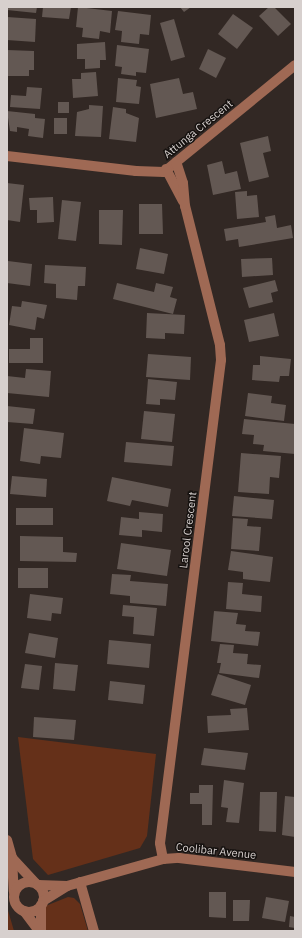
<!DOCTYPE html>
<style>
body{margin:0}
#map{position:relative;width:302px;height:938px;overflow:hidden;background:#322824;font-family:"IBM Plex Sans",sans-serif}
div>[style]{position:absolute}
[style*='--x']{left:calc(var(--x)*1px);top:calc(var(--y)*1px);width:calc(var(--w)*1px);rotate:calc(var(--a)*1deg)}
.green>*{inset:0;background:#653019}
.building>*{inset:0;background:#635853}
.minor>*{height:10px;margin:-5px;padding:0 5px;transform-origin:5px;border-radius:5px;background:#9f6954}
.minor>.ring{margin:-5px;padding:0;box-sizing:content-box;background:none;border:10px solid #9f6954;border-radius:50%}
span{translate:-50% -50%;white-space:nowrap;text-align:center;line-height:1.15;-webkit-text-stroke:3px #161210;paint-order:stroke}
.street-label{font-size:11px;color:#d7d0ce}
.frame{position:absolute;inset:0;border:8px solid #d7d0ce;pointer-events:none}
</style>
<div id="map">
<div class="green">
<div style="clip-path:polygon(18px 737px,156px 754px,147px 836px,140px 848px,48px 875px,33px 859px)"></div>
<div style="clip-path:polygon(68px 897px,74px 898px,80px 904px,88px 931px,45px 931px,43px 907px)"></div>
<div style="clip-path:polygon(7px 907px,14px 931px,7px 931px)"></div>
</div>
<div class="building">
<div style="clip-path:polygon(7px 7px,37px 7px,36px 13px,7px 10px)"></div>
<div style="clip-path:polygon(43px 7px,71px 7px,69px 19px,42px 17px)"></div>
<div style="clip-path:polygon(78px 7px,112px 11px,110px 33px,100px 31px,99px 39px,82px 37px,83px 28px,76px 27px)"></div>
<div style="clip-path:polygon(180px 7px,191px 7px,184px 12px)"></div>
<div style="clip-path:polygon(269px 7px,274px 7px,291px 24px,278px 36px,259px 16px)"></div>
<div style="clip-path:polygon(118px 11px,151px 15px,149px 35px,140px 34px,139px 44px,121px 42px,122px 31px,115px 30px)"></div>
<div style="clip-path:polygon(233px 14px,253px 28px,237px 49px,218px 34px)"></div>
<div style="clip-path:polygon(7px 17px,36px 19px,35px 42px,7px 40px)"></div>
<div style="clip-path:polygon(174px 19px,185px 57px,171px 61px,160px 23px)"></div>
<div style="clip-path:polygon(105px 42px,106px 60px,100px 60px,100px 68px,85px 69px,85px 59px,77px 59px,77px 44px)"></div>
<div style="clip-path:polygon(117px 45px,149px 49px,146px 73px,136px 72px,136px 76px,121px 74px,122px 67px,115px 66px)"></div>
<div style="clip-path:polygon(208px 49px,226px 58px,216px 78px,199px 69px)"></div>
<div style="clip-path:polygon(7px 50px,34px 51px,34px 70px,29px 70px,29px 76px,7px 76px)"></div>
<div style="clip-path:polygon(96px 72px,98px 96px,73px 98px,72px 79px,81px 79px,81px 73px)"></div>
<div style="clip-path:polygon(118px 78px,137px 80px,136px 86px,141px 87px,139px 104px,116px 102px)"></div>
<div style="clip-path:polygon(179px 78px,183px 94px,193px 92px,197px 109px,156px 118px,150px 84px)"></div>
<div style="clip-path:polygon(27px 87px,42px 88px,40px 109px,10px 107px,11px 95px,26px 96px)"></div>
<div style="clip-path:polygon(58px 102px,69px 102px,69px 113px,58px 113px)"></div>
<div style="clip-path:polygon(89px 105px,103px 106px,101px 137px,75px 136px,77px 112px,89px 109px)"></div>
<div style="clip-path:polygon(113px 107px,126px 109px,126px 113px,139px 118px,136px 142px,109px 139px)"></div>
<div style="clip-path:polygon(7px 111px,35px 114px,35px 118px,45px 119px,43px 138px,28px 136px,29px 129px,17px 127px,17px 132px,10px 131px)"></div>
<div style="clip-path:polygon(54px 118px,67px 118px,67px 134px,54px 134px)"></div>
<div style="clip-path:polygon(268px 136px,271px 151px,263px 153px,269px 177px,249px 182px,240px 143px)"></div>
<div style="clip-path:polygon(222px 161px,225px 174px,237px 171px,241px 189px,213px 195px,207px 165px)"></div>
<div style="clip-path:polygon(7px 183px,24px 185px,20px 222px,7px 220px)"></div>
<div style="clip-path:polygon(247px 191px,247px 196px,257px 195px,259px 217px,237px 219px,235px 192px)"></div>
<div style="clip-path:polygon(53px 197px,54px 222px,37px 223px,37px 210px,30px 210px,29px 198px)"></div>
<div style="clip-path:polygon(62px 200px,81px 202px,76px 241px,58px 239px)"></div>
<div style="clip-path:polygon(139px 204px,162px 204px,163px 234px,139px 234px)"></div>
<div style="clip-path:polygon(99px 210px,123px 210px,122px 245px,99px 244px)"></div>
<div style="clip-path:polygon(275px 215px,277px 228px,291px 225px,293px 238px,239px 247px,238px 239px,226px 241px,224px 229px,266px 222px,265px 217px)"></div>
<div style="clip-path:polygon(140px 248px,168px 254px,164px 274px,136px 269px)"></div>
<div style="clip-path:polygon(272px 258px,273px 275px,242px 277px,241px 259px)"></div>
<div style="clip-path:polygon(8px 261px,32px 264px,30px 286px,7px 283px)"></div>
<div style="clip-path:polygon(45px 265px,86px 267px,85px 286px,78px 286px,77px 300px,56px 298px,56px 284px,44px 283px)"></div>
<div style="clip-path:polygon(275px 280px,278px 291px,271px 293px,273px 302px,249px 308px,243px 288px)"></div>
<div style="clip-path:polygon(117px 283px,154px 292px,156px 283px,173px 287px,170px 297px,177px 299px,173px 314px,113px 299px)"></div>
<div style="clip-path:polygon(22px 301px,47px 305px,44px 319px,37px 317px,35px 330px,9px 325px,12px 306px,21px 307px)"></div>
<div style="clip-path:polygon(147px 313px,185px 315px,184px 334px,165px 333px,165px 339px,146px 338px)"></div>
<div style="clip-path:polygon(274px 313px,279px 336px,249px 342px,244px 320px)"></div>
<div style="clip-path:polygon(30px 338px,43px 338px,43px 363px,9px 363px,9px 349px,30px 349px)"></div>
<div style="clip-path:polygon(148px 354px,191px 357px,190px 380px,146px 377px)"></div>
<div style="clip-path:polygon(260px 356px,291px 359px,289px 376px,280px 376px,279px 382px,252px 380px,253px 365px,260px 365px)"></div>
<div style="clip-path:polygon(26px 369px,51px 371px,49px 397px,7px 393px,7px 376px,25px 378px)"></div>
<div style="clip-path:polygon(148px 379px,177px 382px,175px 400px,160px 399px,160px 405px,146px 404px)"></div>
<div style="clip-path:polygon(248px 393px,272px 396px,271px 403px,286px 405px,284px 421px,245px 416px)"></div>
<div style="clip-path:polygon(7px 406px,35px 409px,33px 424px,7px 422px)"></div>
<div style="clip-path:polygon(144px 411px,175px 414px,172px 442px,141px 439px)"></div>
<div style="clip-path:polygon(244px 419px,295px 424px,295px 454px,263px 451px,264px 445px,253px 444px,254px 435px,242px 434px)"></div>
<div style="clip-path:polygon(24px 428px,64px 433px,61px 458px,41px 456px,40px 464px,20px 461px)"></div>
<div style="clip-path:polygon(126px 442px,174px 446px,172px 466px,124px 462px)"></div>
<div style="clip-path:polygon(241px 453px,281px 456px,279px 478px,270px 477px,269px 494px,238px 492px)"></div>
<div style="clip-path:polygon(12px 476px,47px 479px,46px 497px,10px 494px)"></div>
<div style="clip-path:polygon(112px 477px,171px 489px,168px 507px,132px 500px,130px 506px,107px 501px)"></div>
<div style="clip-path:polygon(234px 496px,274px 500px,272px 519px,232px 516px)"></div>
<div style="clip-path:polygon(16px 508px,53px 508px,53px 525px,16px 525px)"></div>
<div style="clip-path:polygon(139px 512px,163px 514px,162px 532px,142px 530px,142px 537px,119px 535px,121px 517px,139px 519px)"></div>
<div style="clip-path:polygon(233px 518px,248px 519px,247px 526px,261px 527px,259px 551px,231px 549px)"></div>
<div style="clip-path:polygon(20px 536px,63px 537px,63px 552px,77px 553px,76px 562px,20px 561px)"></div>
<div style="clip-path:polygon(121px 543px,171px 550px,167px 576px,117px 569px)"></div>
<div style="clip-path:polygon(231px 551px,273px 557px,270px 582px,243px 579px,243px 572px,228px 570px)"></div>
<div style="clip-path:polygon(18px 568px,48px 568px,48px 588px,18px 588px)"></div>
<div style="clip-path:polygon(112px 574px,131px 575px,130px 581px,168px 584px,166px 606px,130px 603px,130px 596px,110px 594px)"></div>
<div style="clip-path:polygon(228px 582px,243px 583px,242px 594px,262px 596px,261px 612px,226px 609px)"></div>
<div style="clip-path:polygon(30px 594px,63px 598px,61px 614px,52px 613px,51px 621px,27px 618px)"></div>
<div style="clip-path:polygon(123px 605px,157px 608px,154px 636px,133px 634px,134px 617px,122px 616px)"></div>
<div style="clip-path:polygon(214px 611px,238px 613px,236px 624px,246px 625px,245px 631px,260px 632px,258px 646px,211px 641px)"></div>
<div style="clip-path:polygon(29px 633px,58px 638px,55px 658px,25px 653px)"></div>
<div style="clip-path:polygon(109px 640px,151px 644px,149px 668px,107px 664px)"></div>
<div style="clip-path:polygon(220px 644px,234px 645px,233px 653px,248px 654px,247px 664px,261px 665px,259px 678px,219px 673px,221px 663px,217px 663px)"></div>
<div style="clip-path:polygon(55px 663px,78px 665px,75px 691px,53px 689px)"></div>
<div style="clip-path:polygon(25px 664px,42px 666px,39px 690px,21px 688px)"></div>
<div style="clip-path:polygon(218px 674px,251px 685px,245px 705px,211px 695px)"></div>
<div style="clip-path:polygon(110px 681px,145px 685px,143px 704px,108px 700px)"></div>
<div style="clip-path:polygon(247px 708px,249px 730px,208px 733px,207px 716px,231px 715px,230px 709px)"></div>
<div style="clip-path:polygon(34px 717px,76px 720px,74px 740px,33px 737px)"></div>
<div style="clip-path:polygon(204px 748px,248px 753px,245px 770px,201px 765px)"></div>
<div style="clip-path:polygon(224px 780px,244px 783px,239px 823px,226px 822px,228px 808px,221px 807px)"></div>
<div style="clip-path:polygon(199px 785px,213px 785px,212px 825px,202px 825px,202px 804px,190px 804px,190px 793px,199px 793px)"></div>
<div style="clip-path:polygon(260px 792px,277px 792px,276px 832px,259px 831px)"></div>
<div style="clip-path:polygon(285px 796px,295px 797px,295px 837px,282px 835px)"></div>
<div style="clip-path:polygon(209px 892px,226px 892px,226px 918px,209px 917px)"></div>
<div style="clip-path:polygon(266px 897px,289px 901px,285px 922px,262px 918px)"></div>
<div style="clip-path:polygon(233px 900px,250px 900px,249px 921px,233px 921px)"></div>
<div style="clip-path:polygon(290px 916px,295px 917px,295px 928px,289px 927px)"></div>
</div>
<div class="minor">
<div style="--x:7;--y:156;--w:130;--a:6.6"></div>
<div style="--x:136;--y:171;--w:28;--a:2"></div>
<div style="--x:164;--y:172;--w:169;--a:-39.2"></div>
<div style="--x:166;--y:169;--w:36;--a:62"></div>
<div style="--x:7;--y:840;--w:19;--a:74"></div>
<div style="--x:12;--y:858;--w:33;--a:87"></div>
<div style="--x:12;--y:858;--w:34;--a:47"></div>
<div style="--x:163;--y:859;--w:16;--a:-101"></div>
<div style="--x:160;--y:843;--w:487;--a:-82.8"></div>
<div style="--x:221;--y:360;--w:15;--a:-94"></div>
<div style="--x:220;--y:345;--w:143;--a:-104.1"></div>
<div style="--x:185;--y:206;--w:23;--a:-95"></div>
<div style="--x:183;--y:183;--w:22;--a:-108"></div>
<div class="ring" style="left:14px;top:882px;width:20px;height:20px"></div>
<div style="--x:80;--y:882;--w:51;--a:74.1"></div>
<div style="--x:38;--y:885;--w:29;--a:2"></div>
<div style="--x:67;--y:886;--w:100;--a:-15.7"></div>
<div style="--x:163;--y:859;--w:16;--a:-4"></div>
<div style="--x:179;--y:858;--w:117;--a:6.9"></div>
<div style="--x:43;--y:901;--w:28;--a:-32"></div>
<div style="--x:41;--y:905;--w:26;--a:90"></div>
<div style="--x:24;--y:911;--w:25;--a:53"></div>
</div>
<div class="street-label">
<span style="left:198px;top:129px;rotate:-39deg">Attunga Crescent</span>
<span style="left:188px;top:530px;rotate:-83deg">Larool Crescent</span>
<span style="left:216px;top:851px;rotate:6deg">Coolibar Avenue</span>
</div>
<div class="frame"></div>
</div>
